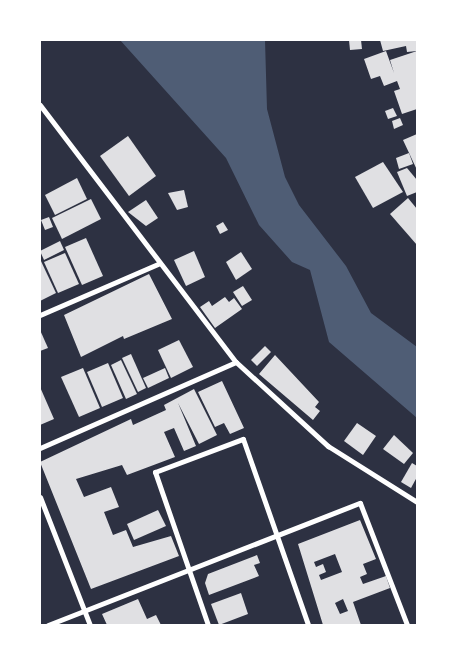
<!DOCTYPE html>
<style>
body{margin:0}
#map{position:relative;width:457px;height:665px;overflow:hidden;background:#2d3142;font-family:"Noto Serif",serif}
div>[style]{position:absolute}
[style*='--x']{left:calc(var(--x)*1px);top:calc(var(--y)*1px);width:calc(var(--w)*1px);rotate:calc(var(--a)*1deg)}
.water>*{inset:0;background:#4f5d75}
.building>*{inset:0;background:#e0e0e3}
.minor>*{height:5px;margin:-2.5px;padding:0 2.5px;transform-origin:2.5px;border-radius:2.5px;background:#fff}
span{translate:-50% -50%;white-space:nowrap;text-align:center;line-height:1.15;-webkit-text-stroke:5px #fff;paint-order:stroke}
.frame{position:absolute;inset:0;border:41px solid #fff;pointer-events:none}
</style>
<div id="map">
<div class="water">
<div style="clip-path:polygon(120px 40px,265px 40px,267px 109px,285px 177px,299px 205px,346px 266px,371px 313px,417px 347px,417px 418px,329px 342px,310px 270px,292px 262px,259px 225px,226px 158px)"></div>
</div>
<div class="building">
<div style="clip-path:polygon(349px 40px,361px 40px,362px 49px,350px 50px)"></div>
<div style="clip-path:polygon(380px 40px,417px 40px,417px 51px,407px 52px,406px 46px,383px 51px)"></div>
<div style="clip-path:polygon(386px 51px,394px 73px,390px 60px,417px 51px,417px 109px,402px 114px,394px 91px,400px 89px,397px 81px,384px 86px,380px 76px,371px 79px,364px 59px)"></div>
<div style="clip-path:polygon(393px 108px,397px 116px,388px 119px,385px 111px)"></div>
<div style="clip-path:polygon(400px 118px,403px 125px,394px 129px,392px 121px)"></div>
<div style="clip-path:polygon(417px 134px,417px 170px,403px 140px)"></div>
<div style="clip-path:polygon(128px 136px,156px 176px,129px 196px,100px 156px)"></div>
<div style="clip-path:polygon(409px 153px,413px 164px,399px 169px,396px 158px)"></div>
<div style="clip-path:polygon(383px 162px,403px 192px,373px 208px,355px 177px)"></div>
<div style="clip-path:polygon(407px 168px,417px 180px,417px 192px,407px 196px,397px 172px)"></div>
<div style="clip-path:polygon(77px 178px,87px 199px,55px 215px,45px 195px)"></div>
<div style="clip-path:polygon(184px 190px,188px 207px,177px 210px,168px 193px)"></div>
<div style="clip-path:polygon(408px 198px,417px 209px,417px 245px,390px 214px)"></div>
<div style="clip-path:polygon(91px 199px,101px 219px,62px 239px,52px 218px)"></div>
<div style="clip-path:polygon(146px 200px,158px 218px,146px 226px,128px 212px)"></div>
<div style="clip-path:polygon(49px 217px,53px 227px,45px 230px,41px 220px)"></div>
<div style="clip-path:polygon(223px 222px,228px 230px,220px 234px,216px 226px)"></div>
<div style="clip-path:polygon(86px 238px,103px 276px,82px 285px,65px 247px)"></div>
<div style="clip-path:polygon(60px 241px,64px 250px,44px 260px,40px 251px)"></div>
<div style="clip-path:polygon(194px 251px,205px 277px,186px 286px,174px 260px)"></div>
<div style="clip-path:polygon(241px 252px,252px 269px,236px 280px,226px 262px)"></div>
<div style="clip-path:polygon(65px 253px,79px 284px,58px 293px,44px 262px)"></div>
<div style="clip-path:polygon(40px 259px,56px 293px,40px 301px)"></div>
<div style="clip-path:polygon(149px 274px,172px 319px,124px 339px,123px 336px,81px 357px,64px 315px)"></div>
<div style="clip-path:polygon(243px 286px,252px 300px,242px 306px,233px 292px)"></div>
<div style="clip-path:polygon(225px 297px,229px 302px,234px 298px,242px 309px,215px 328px,200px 307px,209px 301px,212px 306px)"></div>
<div style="clip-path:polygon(40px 330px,48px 348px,40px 351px)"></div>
<div style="clip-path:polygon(179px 340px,193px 367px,171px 378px,158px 350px)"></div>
<div style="clip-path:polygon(265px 346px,271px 352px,257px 366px,251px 360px)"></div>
<div style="clip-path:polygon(131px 354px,146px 388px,138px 392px,122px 358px)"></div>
<div style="clip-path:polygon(275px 355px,319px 402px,315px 407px,320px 411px,313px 420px,259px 374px)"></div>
<div style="clip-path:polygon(121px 360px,137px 394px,126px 399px,111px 365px)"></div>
<div style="clip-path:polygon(108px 363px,123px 398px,102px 407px,87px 372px)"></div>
<div style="clip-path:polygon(83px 368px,100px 408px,79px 417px,61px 377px)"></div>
<div style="clip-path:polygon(165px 368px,169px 378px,148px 388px,143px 378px)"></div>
<div style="clip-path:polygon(222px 381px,244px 428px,230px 434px,224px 423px,215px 427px,198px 392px)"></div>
<div style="clip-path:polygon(40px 387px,54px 419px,40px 425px)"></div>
<div style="clip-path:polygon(194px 389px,217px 435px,199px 444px,178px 403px,196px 446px,184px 451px,174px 428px,164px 432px,175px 457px,127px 475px,122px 465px,76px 479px,84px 497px,111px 487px,119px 507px,104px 512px,113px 535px,126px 530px,133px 547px,171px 536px,179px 556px,91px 589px,40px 462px,131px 419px,133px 425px,166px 410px,164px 405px)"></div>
<div style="clip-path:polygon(357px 423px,376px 436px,363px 455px,344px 441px)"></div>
<div style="clip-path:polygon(394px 435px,413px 453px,404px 464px,383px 449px)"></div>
<div style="clip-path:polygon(412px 463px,417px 466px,417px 477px,411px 488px,401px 482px)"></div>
<div style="clip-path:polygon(158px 510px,166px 526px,134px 540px,127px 524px)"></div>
<div style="clip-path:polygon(evenodd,360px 520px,376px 559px,363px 564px,367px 574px,360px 577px,363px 584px,386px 576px,390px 588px,353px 602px,361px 625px,323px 625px,298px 544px,360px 520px,335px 554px,342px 572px,321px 580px,319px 575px,326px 572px,323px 564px,316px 567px,314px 562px,335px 554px,360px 520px,343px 599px,348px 611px,340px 614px,335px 603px,343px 599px)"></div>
<div style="clip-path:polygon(257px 555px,260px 563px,254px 565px,259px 576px,209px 595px,205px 583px,208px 574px)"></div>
<div style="clip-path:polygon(241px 593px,248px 614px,219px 625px,211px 604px)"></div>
<div style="clip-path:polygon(138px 599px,147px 619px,156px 615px,161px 625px,107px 625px,102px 614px)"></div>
</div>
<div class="minor">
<div style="--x:40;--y:105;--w:323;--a:52.7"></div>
<div style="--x:236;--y:362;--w:125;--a:42.4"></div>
<div style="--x:328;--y:446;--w:105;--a:32.2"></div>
<div style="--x:40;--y:315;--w:129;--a:-23.4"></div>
<div style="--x:40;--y:448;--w:214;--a:-23.7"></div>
<div style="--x:40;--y:497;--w:137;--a:68.7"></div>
<div style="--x:48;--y:625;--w:335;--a:-21.4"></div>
<div style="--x:360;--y:503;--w:131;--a:68.9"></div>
<div style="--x:208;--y:625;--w:162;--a:-109.1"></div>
<div style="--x:155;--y:472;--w:94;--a:-20.6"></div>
<div style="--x:243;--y:439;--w:197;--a:70.7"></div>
</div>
<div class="frame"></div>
</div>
